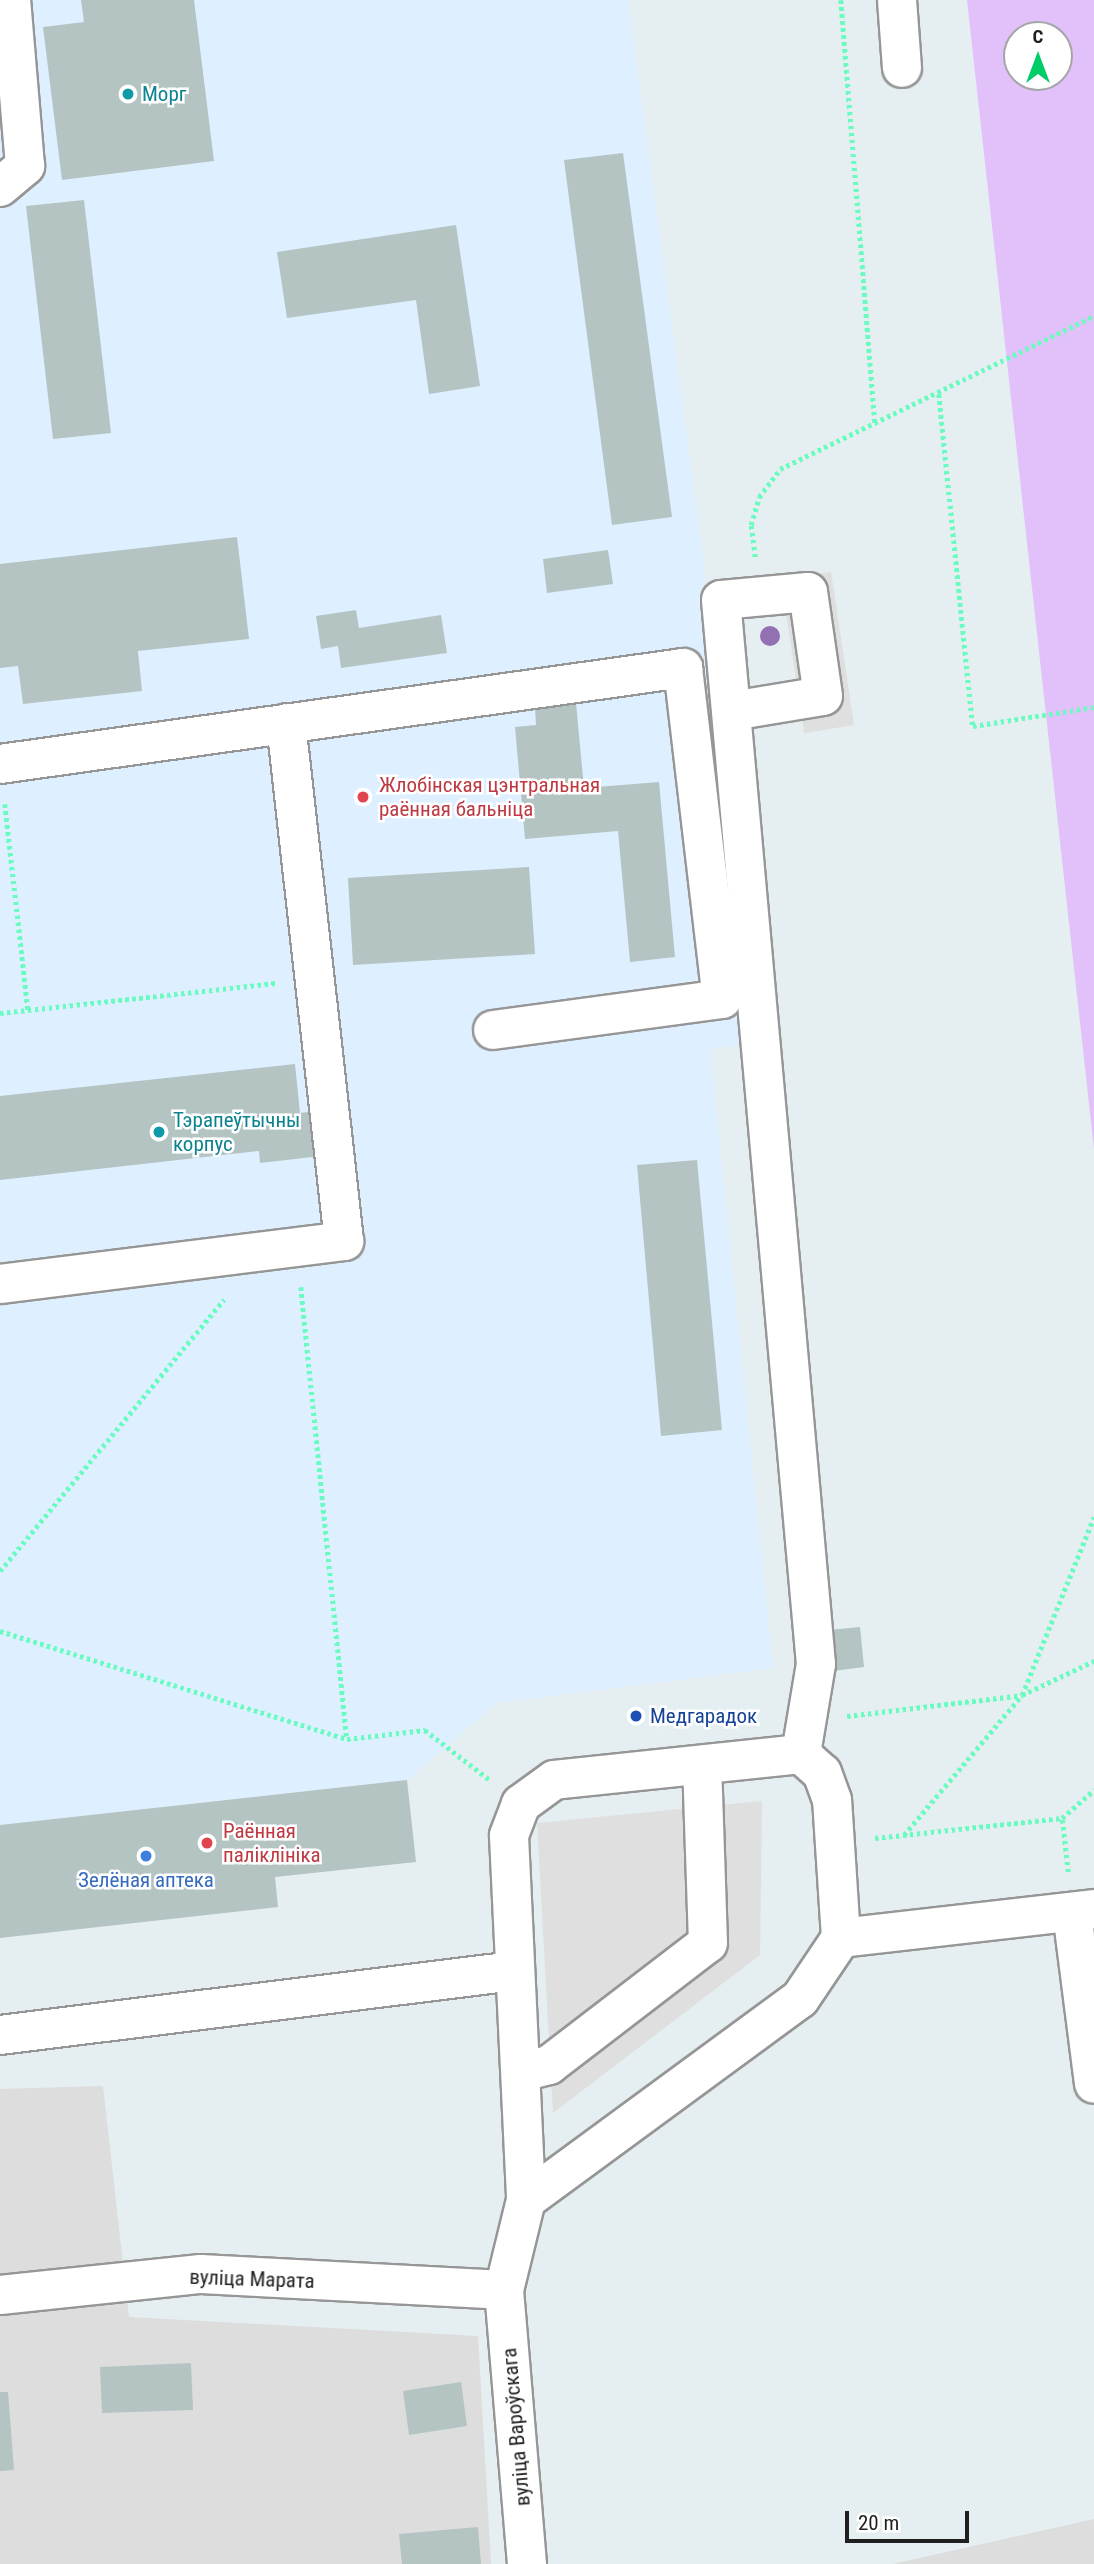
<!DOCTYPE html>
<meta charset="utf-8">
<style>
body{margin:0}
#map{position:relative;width:1094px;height:2564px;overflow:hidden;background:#e5eef0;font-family:"Roboto Condensed",sans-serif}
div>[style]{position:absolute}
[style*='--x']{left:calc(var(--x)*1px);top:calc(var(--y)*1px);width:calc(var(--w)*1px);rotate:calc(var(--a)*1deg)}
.residential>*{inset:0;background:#dcdddc}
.education>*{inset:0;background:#deefff}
.park>*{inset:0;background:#e2c1fa}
.parking>*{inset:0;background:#dfdfdf}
.building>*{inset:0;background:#b4c4c3}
.path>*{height:4.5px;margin-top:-2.25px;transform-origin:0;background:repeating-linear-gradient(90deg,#6afbc1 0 3.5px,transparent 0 7px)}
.roads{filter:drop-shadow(2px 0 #969696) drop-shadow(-2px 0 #969696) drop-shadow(0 2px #969696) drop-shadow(0 -2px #969696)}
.minor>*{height:38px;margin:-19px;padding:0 19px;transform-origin:19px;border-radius:19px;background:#fff}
.trees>*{width:20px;height:20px;margin:-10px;border-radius:50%;background:#9271b2}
.dots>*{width:19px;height:19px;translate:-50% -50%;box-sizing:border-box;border:4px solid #fff;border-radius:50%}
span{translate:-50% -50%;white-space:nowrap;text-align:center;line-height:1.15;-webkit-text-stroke:5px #fff;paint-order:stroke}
.culture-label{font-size:21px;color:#0d838f}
.left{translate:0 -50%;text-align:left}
.health-label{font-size:21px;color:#be3a42}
.transit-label{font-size:21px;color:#164399}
.shop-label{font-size:21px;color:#366cbe}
.street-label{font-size:21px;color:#1f1f1f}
.north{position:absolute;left:1003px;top:21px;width:70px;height:70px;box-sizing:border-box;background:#fff;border:2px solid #a5a5a5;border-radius:50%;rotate:0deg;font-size:19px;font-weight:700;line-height:28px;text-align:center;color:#1f1f1f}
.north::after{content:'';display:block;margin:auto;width:24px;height:32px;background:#00cd66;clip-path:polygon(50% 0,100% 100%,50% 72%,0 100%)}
.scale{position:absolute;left:845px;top:2511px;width:124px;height:32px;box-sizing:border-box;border:4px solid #1f1f1f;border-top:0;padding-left:9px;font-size:21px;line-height:24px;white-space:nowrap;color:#1f1f1f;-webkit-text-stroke:5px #fff;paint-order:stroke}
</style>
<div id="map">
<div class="residential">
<div style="clip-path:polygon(103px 2086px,129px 2317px,478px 2336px,491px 2564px,0 2564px,0 2089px)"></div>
<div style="clip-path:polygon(1094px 2519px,1094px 2564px,893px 2564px)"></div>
</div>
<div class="education">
<div style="clip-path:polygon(0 0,628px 0,702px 550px,751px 1043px,710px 1049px,773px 1668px,497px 1703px,407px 1780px,0 1825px)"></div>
</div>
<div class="park">
<div style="clip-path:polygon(evenodd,967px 0,1094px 0,1094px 1149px,967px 0,1017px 35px,1059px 35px,1059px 77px,1017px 77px,1017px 35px)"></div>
</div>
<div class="parking">
<div style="clip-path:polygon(831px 572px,854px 725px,804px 733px,781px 579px)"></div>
<div style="clip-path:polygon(762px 1801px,760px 1955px,553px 2113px,537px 1823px)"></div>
</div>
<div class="building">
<div style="clip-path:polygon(81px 0,194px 0,214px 161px,62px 180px,43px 27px,84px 22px)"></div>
<div style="clip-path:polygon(623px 153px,672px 517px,612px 525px,564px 160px)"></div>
<div style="clip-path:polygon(84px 200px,111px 433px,53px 439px,26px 206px)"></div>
<div style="clip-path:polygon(456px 225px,480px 386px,429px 394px,416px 300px,287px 318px,277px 252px)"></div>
<div style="clip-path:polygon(237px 537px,249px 639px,138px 651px,142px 691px,23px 704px,18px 666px,0 668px,0 564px)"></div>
<div style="clip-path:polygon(608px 550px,613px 584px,547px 593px,543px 559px)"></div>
<div style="clip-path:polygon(356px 610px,359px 628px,441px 615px,447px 653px,341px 668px,338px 646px,321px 649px,316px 616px)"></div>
<div style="clip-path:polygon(576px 703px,584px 788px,659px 782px,675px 957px,630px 962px,618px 831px,525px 839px,515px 727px,536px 725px,535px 707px)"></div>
<div style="clip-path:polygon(529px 867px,535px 954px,353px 965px,348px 878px)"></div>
<div style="clip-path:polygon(295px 1064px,300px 1113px,316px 1111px,321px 1156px,260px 1163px,259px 1151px,0 1180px,0 1096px)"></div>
<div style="clip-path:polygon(697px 1160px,722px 1430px,661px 1436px,637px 1165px)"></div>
<div style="clip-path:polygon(860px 1627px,864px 1667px,833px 1671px,829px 1630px)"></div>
<div style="clip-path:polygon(407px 1780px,416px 1862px,275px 1877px,278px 1907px,0 1938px,0 1825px)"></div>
<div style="clip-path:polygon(191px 2363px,193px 2410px,102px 2413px,100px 2367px)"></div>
<div style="clip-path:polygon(461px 2382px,467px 2426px,409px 2435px,403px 2391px)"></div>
<div style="clip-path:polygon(0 2392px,8px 2392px,14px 2470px,0 2471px)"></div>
<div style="clip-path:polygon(478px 2527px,481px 2564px,402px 2564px,399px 2534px)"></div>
</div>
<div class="path">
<div style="--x:841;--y:0;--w:425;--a:85.4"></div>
<div style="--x:939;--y:394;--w:334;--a:84.2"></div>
<div style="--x:973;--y:726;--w:122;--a:-8.9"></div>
<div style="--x:755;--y:557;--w:32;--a:-97"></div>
<div style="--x:751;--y:525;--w:29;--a:-74"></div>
<div style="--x:759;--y:497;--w:35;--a:-53"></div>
<div style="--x:780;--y:469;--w:349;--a:-26"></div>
<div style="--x:5;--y:804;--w:207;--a:83.6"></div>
<div style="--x:0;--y:1013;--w:277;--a:-6.2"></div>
<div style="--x:301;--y:1287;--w:454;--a:84.2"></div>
<div style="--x:0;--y:1571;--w:352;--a:-50.5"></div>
<div style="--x:0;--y:1631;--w:363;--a:17.3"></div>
<div style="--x:347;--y:1739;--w:79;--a:-6.6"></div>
<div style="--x:425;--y:1730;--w:82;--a:37.6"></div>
<div style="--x:847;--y:1716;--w:176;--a:-6.8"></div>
<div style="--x:1022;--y:1695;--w:80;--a:-25.3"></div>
<div style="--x:904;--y:1835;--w:183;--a:-49.9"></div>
<div style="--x:1022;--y:1695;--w:192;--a:-68"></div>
<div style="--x:875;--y:1838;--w:188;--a:-6.1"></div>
<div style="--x:1068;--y:1872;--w:54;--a:-96.3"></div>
<div style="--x:1062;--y:1818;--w:43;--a:-41.2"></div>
</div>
<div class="roads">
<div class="minor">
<div style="--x:897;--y:0;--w:68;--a:85.8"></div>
<div style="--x:0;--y:187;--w:33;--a:-40"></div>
<div style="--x:25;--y:166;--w:167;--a:-94.8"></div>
<div style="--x:732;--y:711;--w:92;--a:-9.4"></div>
<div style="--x:823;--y:696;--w:105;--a:-98.2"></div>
<div style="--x:808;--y:592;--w:87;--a:174.7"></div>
<div style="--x:721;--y:600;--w:1068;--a:84.9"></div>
<div style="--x:816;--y:1664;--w:91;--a:99.5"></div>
<div style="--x:0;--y:764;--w:690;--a:-8"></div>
<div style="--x:683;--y:668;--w:333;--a:83.3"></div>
<div style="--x:722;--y:999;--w:231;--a:172.3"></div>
<div style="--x:0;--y:1284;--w:347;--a:-7.1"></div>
<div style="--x:344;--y:1241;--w:521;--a:-96.39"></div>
<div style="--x:1072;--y:1912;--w:173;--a:82.7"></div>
<div style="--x:841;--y:1938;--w:255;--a:-6.5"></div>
<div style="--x:0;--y:2035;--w:518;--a:-7.1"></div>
<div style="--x:521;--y:2072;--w:29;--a:-14"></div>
<div style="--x:549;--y:2065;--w:200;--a:-37.5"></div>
<div style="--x:708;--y:1943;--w:178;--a:-91.9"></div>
<div style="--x:526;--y:2200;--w:340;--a:-36.3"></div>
<div style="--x:800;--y:1999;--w:73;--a:-56.1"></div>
<div style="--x:841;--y:1938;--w:138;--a:-93.7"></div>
<div style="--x:832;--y:1800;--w:29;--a:-110"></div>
<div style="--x:822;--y:1773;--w:28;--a:-138"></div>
<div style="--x:801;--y:1754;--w:248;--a:174"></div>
<div style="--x:554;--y:1780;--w:41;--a:144"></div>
<div style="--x:521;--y:1804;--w:34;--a:111"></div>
<div style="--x:509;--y:1836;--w:364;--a:87.3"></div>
<div style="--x:526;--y:2200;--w:93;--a:103.7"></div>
<div style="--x:504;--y:2290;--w:275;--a:85.2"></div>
<div style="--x:0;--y:2295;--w:202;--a:-6"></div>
<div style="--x:201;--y:2274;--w:303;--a:3"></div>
</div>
</div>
<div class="trees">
<div style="left:770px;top:636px"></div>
</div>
<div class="dots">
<div style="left:128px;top:94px;background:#0f9aa8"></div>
<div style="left:363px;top:797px;background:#e0444e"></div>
<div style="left:159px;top:1132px;background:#0f9aa8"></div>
<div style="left:636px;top:1716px;background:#1a4fb4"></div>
<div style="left:207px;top:1843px;background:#e0444e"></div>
<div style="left:146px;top:1856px;background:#3f7fe0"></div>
</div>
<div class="culture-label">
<span class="left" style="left:142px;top:94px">Морг</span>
<span class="left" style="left:173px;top:1132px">Тэрапеўтычны<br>корпус</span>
</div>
<div class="health-label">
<span class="left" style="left:379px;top:797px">Жлобінская цэнтральная<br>раённая бальніца</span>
<span class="left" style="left:223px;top:1843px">Раённая<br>паліклініка</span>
</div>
<div class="transit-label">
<span class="left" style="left:650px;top:1716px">Медгарадок</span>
</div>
<div class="shop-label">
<span style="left:146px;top:1880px">Зелёная аптека</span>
</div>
<div class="street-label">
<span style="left:252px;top:2279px;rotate:2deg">вуліца Марата</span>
<span style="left:516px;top:2427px;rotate:-95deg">вуліца Вароўскага</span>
</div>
<div class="north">С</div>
<div class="scale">20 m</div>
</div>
